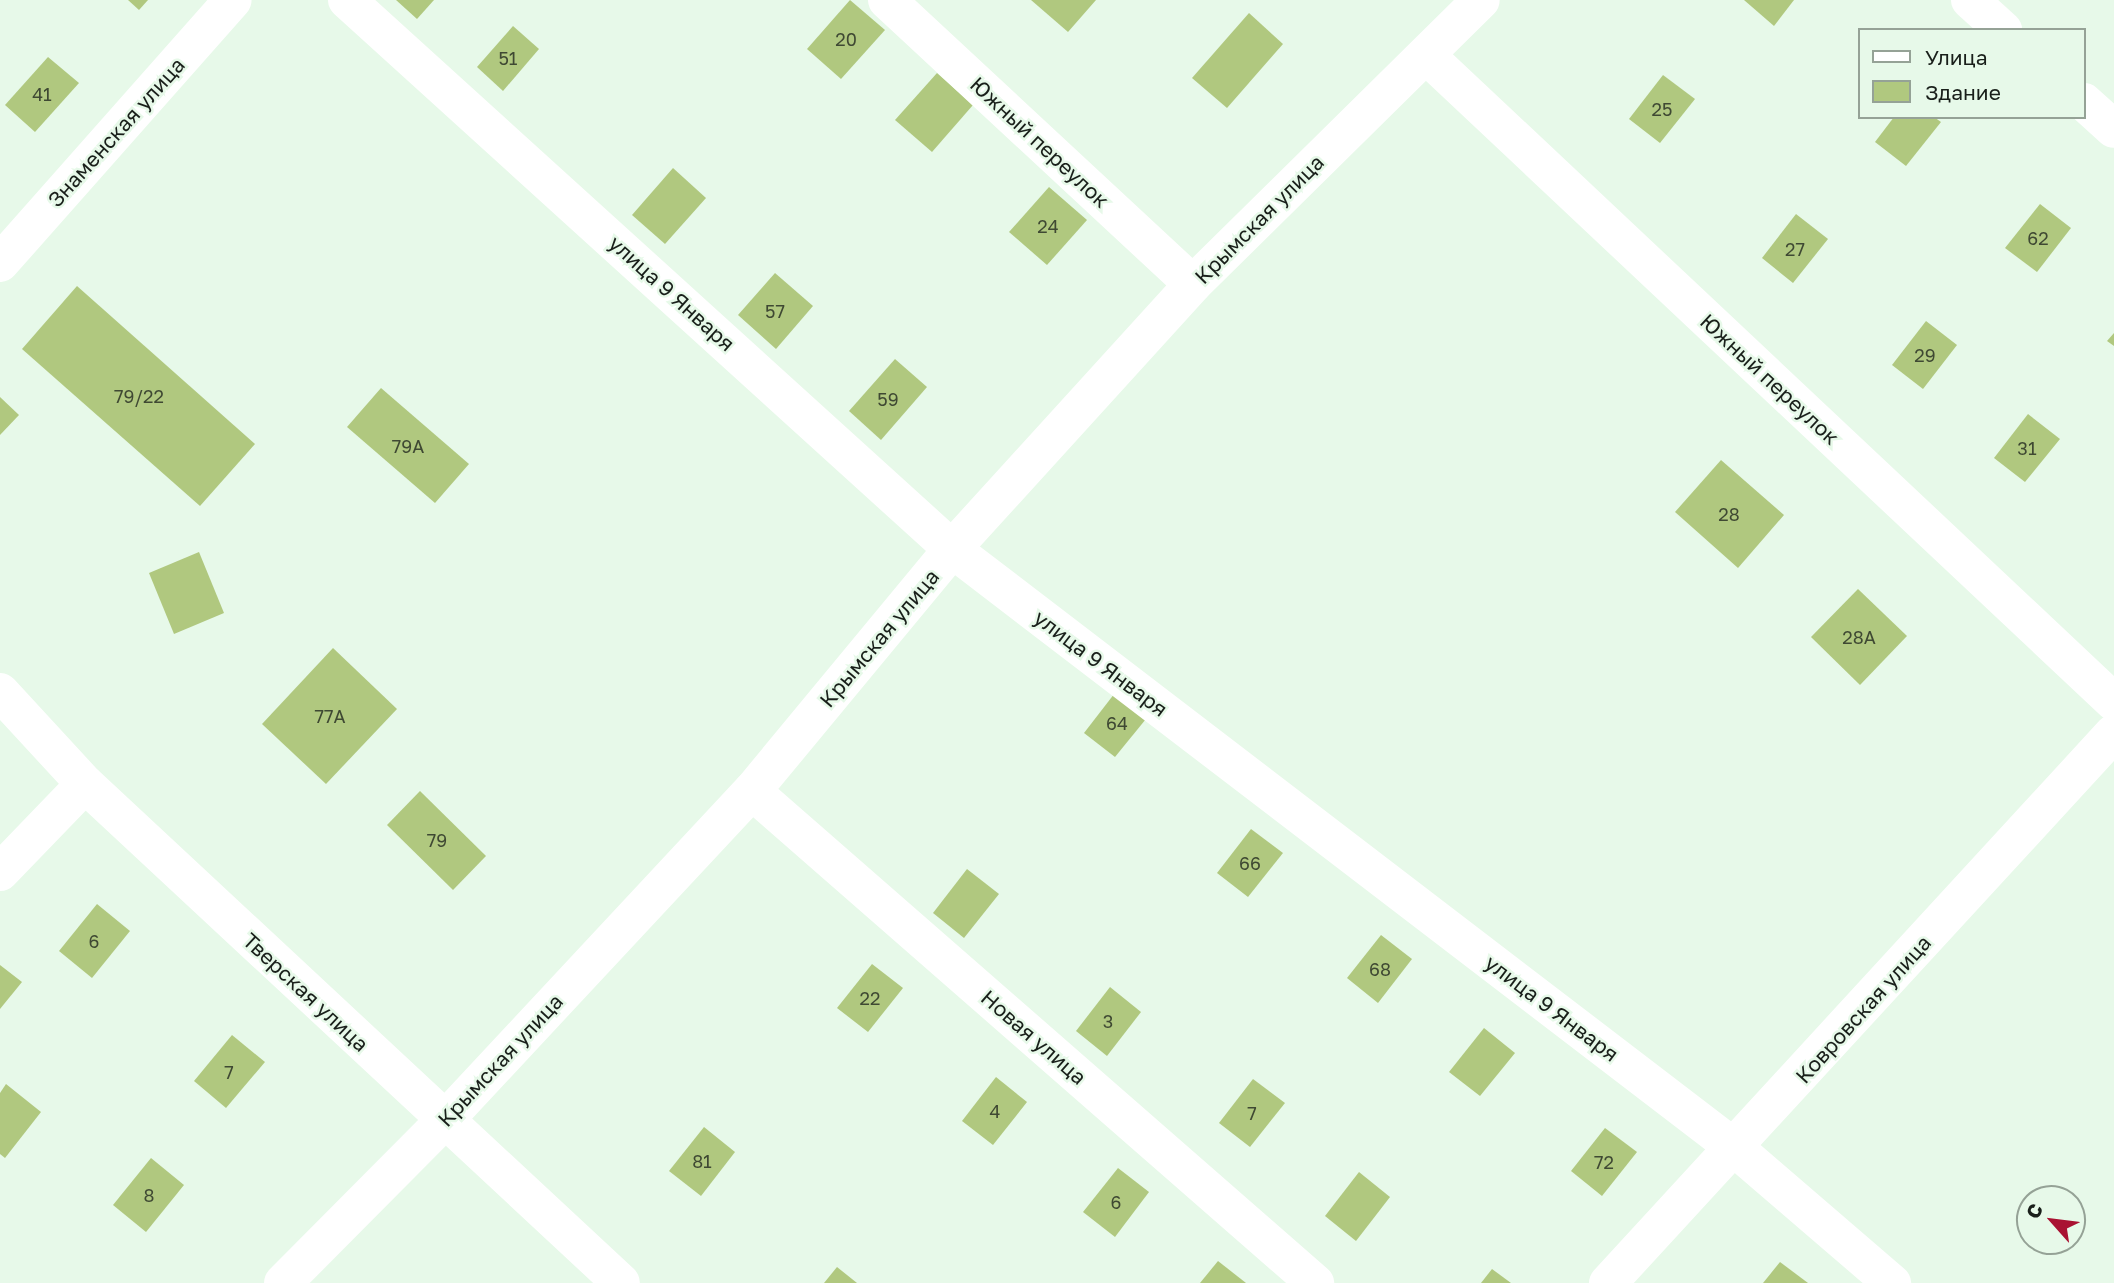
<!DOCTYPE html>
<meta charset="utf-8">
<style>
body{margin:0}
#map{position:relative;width:2114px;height:1283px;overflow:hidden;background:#e7f9e9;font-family:"Golos Text",sans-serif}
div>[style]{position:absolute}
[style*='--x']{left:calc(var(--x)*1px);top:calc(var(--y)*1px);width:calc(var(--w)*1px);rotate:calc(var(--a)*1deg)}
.building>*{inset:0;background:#b0c87f}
.minor>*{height:38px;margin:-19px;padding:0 19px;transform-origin:19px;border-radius:19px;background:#fff}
span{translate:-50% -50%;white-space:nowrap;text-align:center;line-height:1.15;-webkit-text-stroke:5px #e7f9e9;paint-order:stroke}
.number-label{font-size:18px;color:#3f4933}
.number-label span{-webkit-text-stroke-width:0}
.street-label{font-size:21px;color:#191f1a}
.legend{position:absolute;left:1858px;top:28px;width:228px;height:91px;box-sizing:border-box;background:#e7f9e9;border:2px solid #95a296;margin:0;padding:9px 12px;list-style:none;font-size:21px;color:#191f1a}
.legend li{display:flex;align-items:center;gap:14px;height:35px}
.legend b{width:35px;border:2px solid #95a296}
.north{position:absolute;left:2016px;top:1185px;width:70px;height:70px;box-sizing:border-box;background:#e7f9e9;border:2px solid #95a296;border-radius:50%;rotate:298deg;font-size:19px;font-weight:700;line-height:28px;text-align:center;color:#191f1a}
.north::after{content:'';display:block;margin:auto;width:24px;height:32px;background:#a91232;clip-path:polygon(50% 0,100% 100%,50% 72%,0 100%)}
</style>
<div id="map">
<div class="building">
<div style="clip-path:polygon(128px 0,148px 0,139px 10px)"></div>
<div style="clip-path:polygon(396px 0,434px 0,417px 19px)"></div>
<div style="clip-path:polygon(850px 0,885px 30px,841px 79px,807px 49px)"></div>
<div style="clip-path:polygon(1031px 0,1096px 0,1068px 32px)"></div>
<div style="clip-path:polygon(1744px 0,1794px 0,1774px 26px)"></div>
<div style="clip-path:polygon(1249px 13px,1283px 44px,1227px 108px,1192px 78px)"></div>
<div style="clip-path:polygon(513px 26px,539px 49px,503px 91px,477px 67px)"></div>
<div style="clip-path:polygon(48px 57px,79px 83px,35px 132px,5px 105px)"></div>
<div style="clip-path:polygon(937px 73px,973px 105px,932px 152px,895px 120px)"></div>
<div style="clip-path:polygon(1663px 75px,1695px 99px,1660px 143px,1629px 119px)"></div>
<div style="clip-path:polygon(1894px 117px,1934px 117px,1941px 122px,1906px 166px,1875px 142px)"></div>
<div style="clip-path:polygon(673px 168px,706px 198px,665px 244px,632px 215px)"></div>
<div style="clip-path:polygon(1049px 187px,1087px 220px,1047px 265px,1009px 232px)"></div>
<div style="clip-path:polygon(2040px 204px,2071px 228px,2037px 272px,2005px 248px)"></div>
<div style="clip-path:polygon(1796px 214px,1828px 239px,1793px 283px,1762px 258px)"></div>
<div style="clip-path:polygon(775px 273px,813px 306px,776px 349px,738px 315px)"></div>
<div style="clip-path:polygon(77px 286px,255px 444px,200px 506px,22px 349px)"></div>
<div style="clip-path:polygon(1926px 321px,1957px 345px,1923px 389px,1892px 365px)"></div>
<div style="clip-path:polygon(2114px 333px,2114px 346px,2107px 341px)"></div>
<div style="clip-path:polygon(895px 359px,927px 387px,881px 440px,849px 411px)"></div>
<div style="clip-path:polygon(381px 388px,469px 464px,435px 503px,347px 427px)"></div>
<div style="clip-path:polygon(0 397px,19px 415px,0 435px)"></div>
<div style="clip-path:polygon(2028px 414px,2060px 439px,2025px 482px,1994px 458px)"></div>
<div style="clip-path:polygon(1721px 460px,1784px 515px,1738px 568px,1675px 512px)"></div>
<div style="clip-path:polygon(199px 552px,224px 613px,174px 634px,149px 573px)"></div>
<div style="clip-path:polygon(1858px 589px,1907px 636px,1860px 685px,1811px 637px)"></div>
<div style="clip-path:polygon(333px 648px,397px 709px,326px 784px,262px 724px)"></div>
<div style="clip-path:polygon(1118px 689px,1150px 714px,1115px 757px,1084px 733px)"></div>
<div style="clip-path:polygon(420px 791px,486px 856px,453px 890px,387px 825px)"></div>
<div style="clip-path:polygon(1251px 829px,1283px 853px,1248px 897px,1217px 873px)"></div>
<div style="clip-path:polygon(967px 869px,999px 894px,964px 938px,933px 913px)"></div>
<div style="clip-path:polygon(97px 904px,130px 931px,92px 978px,59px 951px)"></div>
<div style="clip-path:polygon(1381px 935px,1412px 959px,1378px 1003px,1347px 978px)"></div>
<div style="clip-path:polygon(872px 964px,903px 988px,868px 1032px,837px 1008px)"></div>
<div style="clip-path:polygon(0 965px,22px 982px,0 1009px)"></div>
<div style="clip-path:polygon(1110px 987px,1141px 1012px,1107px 1056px,1076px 1031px)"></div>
<div style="clip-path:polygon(1484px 1028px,1515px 1053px,1480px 1096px,1449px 1072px)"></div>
<div style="clip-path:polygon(232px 1035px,265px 1062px,226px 1108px,194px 1081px)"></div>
<div style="clip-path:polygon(996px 1077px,1027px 1102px,993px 1145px,962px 1121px)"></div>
<div style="clip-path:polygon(1253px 1079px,1285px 1103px,1250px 1147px,1219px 1123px)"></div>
<div style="clip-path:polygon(6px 1084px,41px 1112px,5px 1158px,0 1154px,0 1093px)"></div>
<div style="clip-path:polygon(704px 1127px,735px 1152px,701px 1196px,669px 1171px)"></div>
<div style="clip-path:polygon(1605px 1128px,1637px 1152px,1602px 1196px,1571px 1171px)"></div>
<div style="clip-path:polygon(151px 1158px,184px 1185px,146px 1232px,113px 1205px)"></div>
<div style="clip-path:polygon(1118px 1168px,1149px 1192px,1115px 1237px,1083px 1212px)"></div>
<div style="clip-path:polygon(1359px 1172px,1390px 1197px,1356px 1241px,1325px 1216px)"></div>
<div style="clip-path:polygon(1218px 1261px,1246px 1283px,1200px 1283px)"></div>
<div style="clip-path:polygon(1780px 1262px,1808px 1283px,1763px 1283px)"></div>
<div style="clip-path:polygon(837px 1267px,857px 1283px,824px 1283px)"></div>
<div style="clip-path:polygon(1492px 1269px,1511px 1283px,1481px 1283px)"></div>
</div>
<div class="minor">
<div style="--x:347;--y:0;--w:817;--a:42.22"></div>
<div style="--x:952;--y:549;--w:987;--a:37.43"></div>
<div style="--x:1736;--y:1149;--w:206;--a:40.7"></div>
<div style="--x:887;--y:0;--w:417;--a:42.9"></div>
<div style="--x:1970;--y:0;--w:45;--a:42.3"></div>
<div style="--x:1426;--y:55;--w:944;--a:43.24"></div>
<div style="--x:2084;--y:102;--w:40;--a:42"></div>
<div style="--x:0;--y:263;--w:351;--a:-48.5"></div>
<div style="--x:0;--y:692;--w:125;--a:47.3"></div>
<div style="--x:85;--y:784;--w:732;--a:42.95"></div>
<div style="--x:752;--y:791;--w:748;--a:41.15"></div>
<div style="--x:0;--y:872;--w:122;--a:-46"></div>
<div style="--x:283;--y:1283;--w:227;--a:-45.2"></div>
<div style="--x:443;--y:1122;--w:453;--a:-47"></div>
<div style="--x:752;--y:791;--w:314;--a:-50.4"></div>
<div style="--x:952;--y:549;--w:358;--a:-47.7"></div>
<div style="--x:1193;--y:284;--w:404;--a:-44.6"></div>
<div style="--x:1608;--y:1283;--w:747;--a:-47.39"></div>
</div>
<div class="number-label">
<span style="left:846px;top:39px">20</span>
<span style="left:508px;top:58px">51</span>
<span style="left:42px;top:94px">41</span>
<span style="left:1662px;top:109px">25</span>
<span style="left:1048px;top:226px">24</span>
<span style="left:2038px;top:238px">62</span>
<span style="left:1795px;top:249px">27</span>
<span style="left:775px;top:311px">57</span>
<span style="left:1925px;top:355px">29</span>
<span style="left:139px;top:396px">79/22</span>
<span style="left:888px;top:399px">59</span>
<span style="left:408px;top:446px">79А</span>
<span style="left:2027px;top:448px">31</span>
<span style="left:1729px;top:514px">28</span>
<span style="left:1859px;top:637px">28А</span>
<span style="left:330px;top:716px">77А</span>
<span style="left:1117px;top:723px">64</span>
<span style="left:437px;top:840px">79</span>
<span style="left:1250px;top:863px">66</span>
<span style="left:94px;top:941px">6</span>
<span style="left:1380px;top:969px">68</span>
<span style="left:870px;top:998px">22</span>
<span style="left:1108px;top:1021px">3</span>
<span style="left:229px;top:1072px">7</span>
<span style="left:995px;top:1111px">4</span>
<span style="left:1252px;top:1113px">7</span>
<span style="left:702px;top:1161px">81</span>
<span style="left:1604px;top:1162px">72</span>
<span style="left:149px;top:1195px">8</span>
<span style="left:1116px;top:1202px">6</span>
</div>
<div class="street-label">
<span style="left:116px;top:132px;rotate:-48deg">Знаменская улица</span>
<span style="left:1040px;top:142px;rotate:43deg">Южный переулок</span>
<span style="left:1259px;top:219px;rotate:-45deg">Крымская улица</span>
<span style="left:672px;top:293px;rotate:42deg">улица 9 Января</span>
<span style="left:1770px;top:379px;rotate:43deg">Южный переулок</span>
<span style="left:879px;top:638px;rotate:-50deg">Крымская улица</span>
<span style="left:1101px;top:663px;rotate:37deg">улица 9 Января</span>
<span style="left:306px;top:992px;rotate:43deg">Тверская улица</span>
<span style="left:1552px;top:1008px;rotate:37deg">улица 9 Января</span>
<span style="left:1863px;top:1009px;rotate:-48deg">Ковровская улица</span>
<span style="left:1034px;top:1037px;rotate:41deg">Новая улица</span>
<span style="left:500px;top:1060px;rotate:-47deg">Крымская улица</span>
</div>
<ul class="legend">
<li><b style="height:9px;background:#fff"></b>Улица</li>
<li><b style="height:19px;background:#b0c87f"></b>Здание</li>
</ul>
<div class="north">С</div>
</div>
